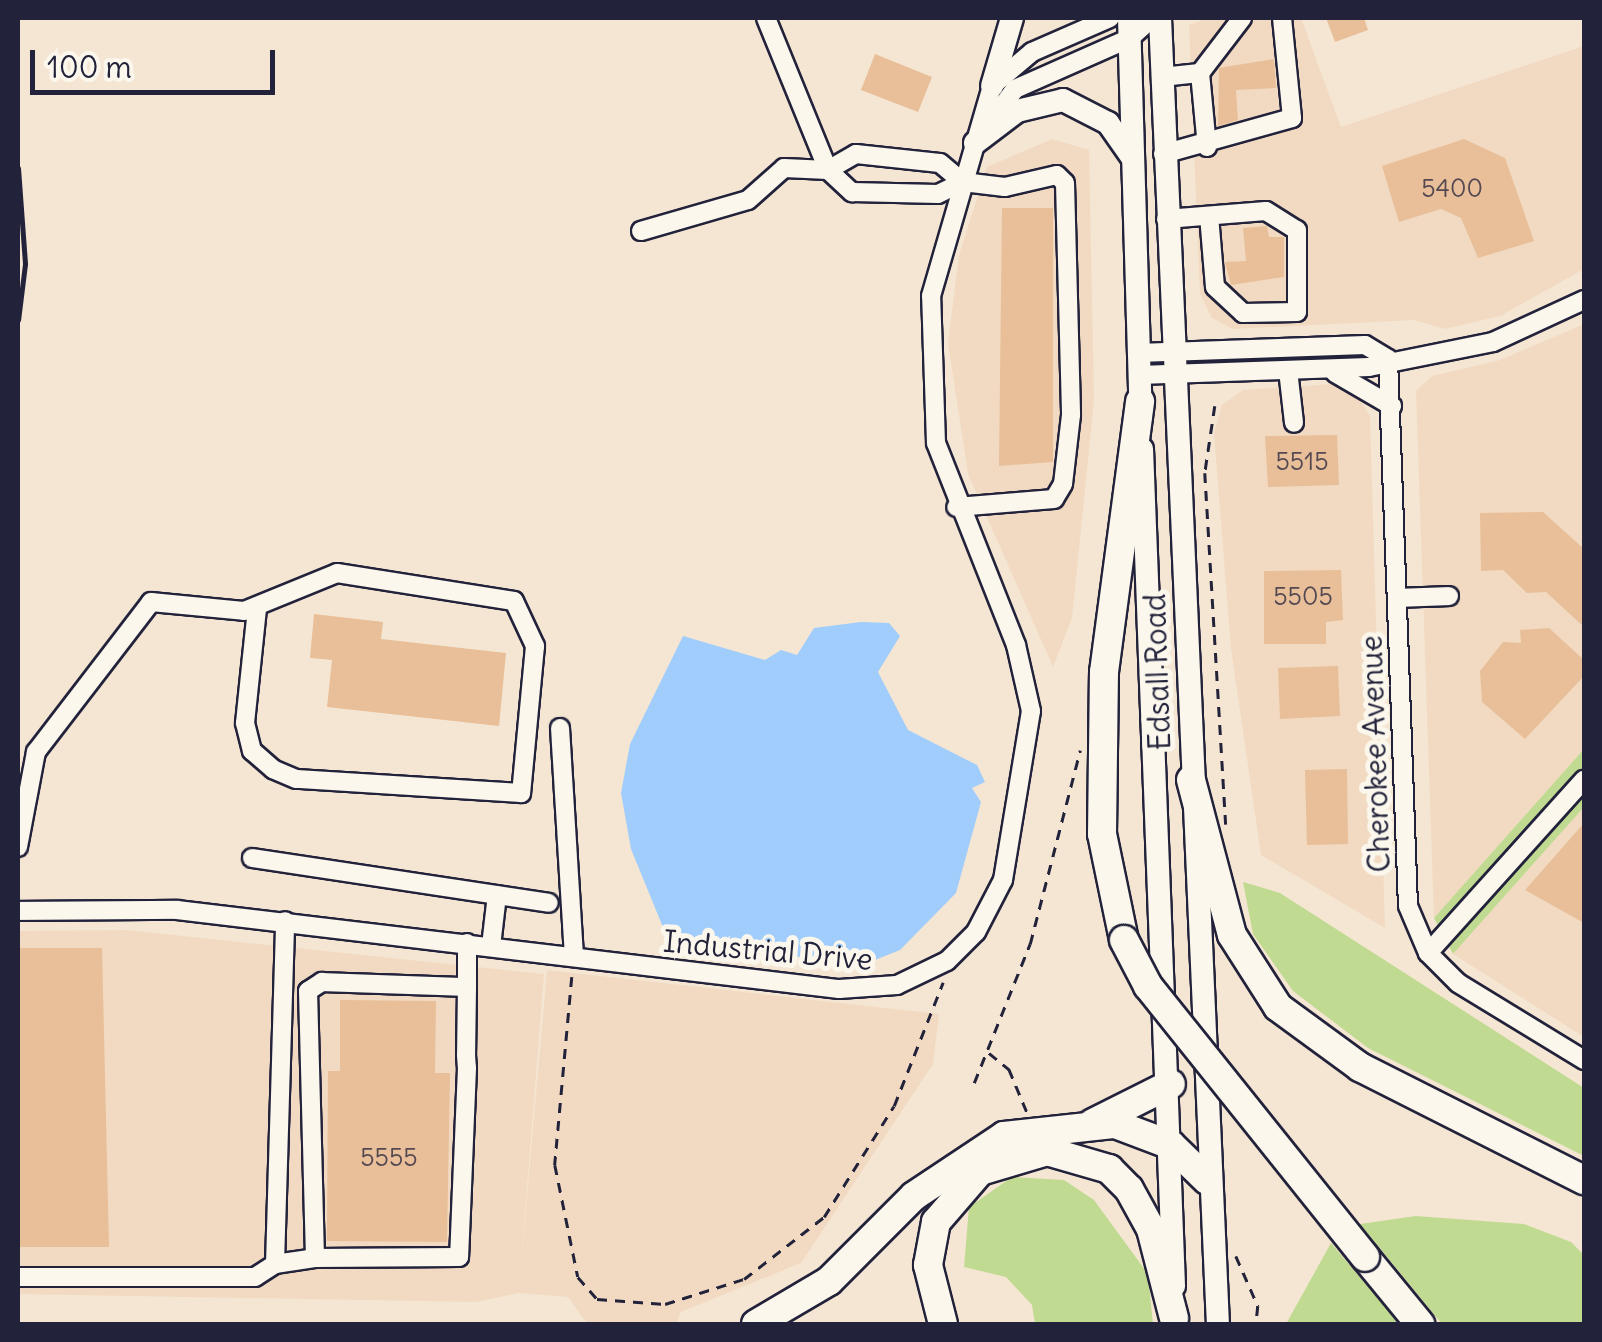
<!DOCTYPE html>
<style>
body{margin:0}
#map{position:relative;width:1602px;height:1342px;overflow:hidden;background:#f5e6d3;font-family:Delius,sans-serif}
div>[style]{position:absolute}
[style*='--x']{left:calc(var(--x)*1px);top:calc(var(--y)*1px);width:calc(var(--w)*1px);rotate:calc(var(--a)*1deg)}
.built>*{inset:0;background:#f1dac1}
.green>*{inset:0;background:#c1da91}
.water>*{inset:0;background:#a0cdfb}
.building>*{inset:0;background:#e8bf98}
.path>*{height:2.5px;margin-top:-1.25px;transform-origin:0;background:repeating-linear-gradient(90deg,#22223b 0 10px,transparent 0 18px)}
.roads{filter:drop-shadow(2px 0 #22223b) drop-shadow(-2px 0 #22223b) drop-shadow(0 2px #22223b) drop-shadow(0 -2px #22223b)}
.minor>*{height:18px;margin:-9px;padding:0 9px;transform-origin:9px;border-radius:9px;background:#fbf7ec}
.major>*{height:22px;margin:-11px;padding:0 11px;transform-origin:11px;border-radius:11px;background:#fbf7ec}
.highway>*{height:28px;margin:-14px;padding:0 14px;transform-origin:14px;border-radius:14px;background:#fbf7ec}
.rail>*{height:5px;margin:-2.5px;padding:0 2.5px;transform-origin:2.5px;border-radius:2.5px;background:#22223b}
.bridges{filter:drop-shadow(2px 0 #22223b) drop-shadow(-2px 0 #22223b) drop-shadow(0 2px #22223b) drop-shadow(0 -2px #22223b)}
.highway-bridge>*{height:28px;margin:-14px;padding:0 14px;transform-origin:14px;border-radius:14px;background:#fbf7ec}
span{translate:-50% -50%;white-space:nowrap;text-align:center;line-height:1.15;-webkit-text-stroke:10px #fbf7ec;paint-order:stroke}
.number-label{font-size:25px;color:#544952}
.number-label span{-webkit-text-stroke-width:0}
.street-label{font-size:30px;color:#22223b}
.frame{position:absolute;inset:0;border:20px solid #22223b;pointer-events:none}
.scale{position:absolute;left:30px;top:50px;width:245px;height:45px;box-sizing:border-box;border:5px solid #22223b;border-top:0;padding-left:12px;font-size:30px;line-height:35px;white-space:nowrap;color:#22223b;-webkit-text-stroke:8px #fbf7ec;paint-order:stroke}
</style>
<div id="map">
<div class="built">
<div style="clip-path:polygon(1208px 18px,1301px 18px,1341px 127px,1584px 46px,1584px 269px,1500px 316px,1445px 329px,1414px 320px,1233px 329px,1212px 318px,1200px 294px,1189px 25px)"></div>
<div style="clip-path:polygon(1052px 139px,1089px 150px,1094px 400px,1072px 618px,1053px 667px,968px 474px,948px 343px,959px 255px,987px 167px)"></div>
<div style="clip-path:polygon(1584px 324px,1584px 749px,1434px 918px,1416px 391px,1432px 376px,1500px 360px)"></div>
<div style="clip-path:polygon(1333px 384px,1354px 391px,1370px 416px,1385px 928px,1261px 855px,1231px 649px,1214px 433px,1222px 405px,1243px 390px)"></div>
<div style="clip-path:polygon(1584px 807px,1584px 1037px,1453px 954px)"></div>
<div style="clip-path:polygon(126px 930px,544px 974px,520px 1275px,547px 970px,939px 1014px,933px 1064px,801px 1263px,681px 1312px,676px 1324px,586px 1322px,568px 1297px,519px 1293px,476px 1302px,18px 1294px,18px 931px)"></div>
</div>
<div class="green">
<div style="clip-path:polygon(1584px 749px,1584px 807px,1453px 954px,1434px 918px)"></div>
<div style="clip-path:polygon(1243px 882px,1280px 893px,1584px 1088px,1584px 1156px,1368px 1048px,1293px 991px,1253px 934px)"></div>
<div style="clip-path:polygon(1012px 1177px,1064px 1180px,1094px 1200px,1148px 1274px,1153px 1324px,1035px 1324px,1032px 1305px,1006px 1277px,964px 1267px,969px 1207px)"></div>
<div style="clip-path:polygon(1416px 1216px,1524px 1224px,1571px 1242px,1584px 1255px,1584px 1324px,1442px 1324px,1360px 1224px)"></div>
<div style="clip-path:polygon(1331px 1243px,1399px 1324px,1286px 1324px)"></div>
</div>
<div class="water">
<div style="clip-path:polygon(861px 622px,889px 623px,900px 636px,878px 672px,908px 730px,977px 765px,985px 782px,972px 788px,981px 802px,956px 893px,900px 950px,865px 964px,669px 942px,631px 849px,621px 793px,630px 744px,683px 636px,765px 660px,781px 650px,797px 655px,814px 628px)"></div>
</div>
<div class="building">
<div style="clip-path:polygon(1326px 18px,1364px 18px,1368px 30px,1335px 42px)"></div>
<div style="clip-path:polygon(875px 54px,932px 77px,918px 112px,861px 90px)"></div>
<div style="clip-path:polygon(1274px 59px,1276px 88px,1236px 90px,1238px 120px,1218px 126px,1219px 68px)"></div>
<div style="clip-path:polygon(1464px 139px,1505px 158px,1534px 241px,1478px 258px,1461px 218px,1441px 209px,1399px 222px,1382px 166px)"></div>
<div style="clip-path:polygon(1002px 208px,1053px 208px,1053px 462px,999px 466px)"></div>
<div style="clip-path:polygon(1267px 226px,1269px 237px,1284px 237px,1284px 277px,1231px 285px,1225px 262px,1246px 261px,1243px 228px)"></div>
<div style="clip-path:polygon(1337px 435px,1339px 485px,1268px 487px,1265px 436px)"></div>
<div style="clip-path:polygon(1543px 512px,1584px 549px,1584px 627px,1546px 592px,1527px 593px,1503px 570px,1481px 571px,1480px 513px)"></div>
<div style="clip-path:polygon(1341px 570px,1343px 620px,1326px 622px,1326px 644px,1264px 644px,1264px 571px)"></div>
<div style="clip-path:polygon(314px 614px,383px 622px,381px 639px,506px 653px,499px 726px,327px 707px,332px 660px,310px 658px)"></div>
<div style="clip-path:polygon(1549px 628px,1584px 660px,1584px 676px,1525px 739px,1482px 702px,1480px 671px,1503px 642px,1521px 643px,1520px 630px)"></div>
<div style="clip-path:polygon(1338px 666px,1340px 716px,1280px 719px,1278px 668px)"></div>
<div style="clip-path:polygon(1347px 769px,1348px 844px,1307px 845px,1305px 770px)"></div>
<div style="clip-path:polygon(1584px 823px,1584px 923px,1525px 890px)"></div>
<div style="clip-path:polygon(18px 948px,102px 948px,109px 1247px,18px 1247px)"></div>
<div style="clip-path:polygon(340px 1000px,436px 1001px,435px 1073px,450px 1073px,447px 1242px,327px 1241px,328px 1071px,340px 1071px)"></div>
</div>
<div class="path">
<div style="--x:1215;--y:406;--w:68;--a:98.5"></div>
<div style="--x:1205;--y:473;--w:352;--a:86.6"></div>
<div style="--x:572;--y:977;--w:189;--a:95.2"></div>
<div style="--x:555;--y:1165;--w:114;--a:78.4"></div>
<div style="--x:578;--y:1277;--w:29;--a:49"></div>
<div style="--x:597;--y:1299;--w:68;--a:4.2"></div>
<div style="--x:665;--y:1304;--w:83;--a:-17.6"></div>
<div style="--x:744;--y:1279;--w:101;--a:-37.8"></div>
<div style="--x:824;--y:1217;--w:131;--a:-57.8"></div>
<div style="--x:894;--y:1106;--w:133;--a:-68.4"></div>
<div style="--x:989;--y:1053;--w:26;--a:39"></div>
<div style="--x:1009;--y:1069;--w:47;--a:67.3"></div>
<div style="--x:974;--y:1083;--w:150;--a:-68.1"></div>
<div style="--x:1030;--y:944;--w:200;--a:-75.5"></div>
<div style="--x:1236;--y:1256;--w:55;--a:66.3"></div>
<div style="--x:1258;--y:1306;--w:18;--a:96"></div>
</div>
<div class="roads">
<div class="minor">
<div style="--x:766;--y:18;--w:164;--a:67.8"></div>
<div style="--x:828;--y:170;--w:33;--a:43"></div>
<div style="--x:852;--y:192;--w:86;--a:1.3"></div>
<div style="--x:938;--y:194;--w:28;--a:-26"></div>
<div style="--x:963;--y:182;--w:42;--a:6.8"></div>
<div style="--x:1005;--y:187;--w:53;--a:-13"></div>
<div style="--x:1057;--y:175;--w:11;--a:45"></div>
<div style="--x:1065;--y:183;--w:232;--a:88.5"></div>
<div style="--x:1071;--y:415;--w:69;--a:96.6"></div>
<div style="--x:1063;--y:484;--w:17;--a:121"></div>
<div style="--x:1054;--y:499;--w:98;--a:175.3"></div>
<div style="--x:1161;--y:77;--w:39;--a:-6"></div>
<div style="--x:984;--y:131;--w:52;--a:-53.6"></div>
<div style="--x:1015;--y:89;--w:126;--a:-23.9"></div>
<div style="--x:1130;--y:38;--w:30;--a:-42"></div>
<div style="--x:1207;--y:147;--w:74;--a:-95.4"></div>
<div style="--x:1200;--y:73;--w:69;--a:-52.6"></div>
<div style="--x:1163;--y:154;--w:134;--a:-15.6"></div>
<div style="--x:1292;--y:118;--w:100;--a:-95.7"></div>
<div style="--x:1166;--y:219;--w:100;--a:-4.6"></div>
<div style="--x:1266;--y:211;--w:36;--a:32"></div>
<div style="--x:1297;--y:230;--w:82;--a:90"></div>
<div style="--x:1297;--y:312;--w:54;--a:178.9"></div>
<div style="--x:1243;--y:313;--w:38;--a:-137"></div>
<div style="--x:1215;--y:287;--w:71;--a:-94.8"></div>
<div style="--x:641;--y:231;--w:111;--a:-16.2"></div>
<div style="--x:748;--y:200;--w:48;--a:-41.6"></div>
<div style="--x:784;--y:168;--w:44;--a:2.6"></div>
<div style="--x:828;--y:170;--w:32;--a:-30"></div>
<div style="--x:856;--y:154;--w:84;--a:6.1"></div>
<div style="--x:940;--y:163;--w:30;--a:40"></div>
<div style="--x:1138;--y:353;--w:227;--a:-2"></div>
<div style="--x:1365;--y:345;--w:27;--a:31"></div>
<div style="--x:1388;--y:359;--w:547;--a:87.91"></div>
<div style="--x:1408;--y:906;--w:51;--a:66.9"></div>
<div style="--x:1428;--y:953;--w:42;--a:45"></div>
<div style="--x:1458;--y:983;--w:148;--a:31.4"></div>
<div style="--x:1288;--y:370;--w:53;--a:83.5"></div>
<div style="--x:1335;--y:373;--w:66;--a:30.1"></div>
<div style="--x:1139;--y:375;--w:230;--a:-2"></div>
<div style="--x:1369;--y:367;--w:126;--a:-11.4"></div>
<div style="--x:1493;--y:342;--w:100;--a:-24.8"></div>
<div style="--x:1398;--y:598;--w:51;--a:-2.2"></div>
<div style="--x:560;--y:728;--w:229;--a:86.5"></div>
<div style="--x:18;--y:847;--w:97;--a:-79.3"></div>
<div style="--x:36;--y:752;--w:189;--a:-52.5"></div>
<div style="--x:151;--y:602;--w:93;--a:5.5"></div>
<div style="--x:244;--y:611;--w:100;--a:-22.2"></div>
<div style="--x:337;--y:573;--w:179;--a:9"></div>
<div style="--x:514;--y:601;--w:50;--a:65"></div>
<div style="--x:535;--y:646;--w:148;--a:95.4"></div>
<div style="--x:521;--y:793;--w:225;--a:-176.4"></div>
<div style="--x:296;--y:779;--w:25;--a:-157"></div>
<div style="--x:273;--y:769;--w:28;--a:-139"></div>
<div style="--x:252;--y:751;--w:29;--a:-104"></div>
<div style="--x:245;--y:723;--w:115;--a:-84"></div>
<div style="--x:252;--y:858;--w:300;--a:8.6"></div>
<div style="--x:18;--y:911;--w:159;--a:-0.4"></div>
<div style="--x:177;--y:910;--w:667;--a:6.81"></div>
<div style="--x:839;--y:989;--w:58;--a:-3.9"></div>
<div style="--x:897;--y:985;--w:55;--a:-25.6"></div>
<div style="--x:947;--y:961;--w:41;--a:-45"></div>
<div style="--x:976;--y:932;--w:59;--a:-62.6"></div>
<div style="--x:1003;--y:880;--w:171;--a:-80.6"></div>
<div style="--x:1031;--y:711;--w:68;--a:-102.8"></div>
<div style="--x:1016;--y:645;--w:217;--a:-111.6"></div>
<div style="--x:936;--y:443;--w:147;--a:-91.9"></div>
<div style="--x:931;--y:296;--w:219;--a:-73.8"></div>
<div style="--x:992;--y:86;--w:52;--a:-40.4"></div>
<div style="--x:1032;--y:52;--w:85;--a:-23.6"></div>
<div style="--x:467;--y:943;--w:44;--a:90"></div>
<div style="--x:467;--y:987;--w:68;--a:90.8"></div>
<div style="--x:466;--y:1055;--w:13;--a:86"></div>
<div style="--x:467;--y:1068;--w:189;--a:92.4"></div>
<div style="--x:459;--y:1257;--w:144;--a:179.6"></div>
<div style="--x:315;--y:1258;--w:267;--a:-91.5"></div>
<div style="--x:308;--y:991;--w:17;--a:-33"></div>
<div style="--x:322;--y:982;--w:145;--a:2"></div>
<div style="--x:491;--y:946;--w:51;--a:-83.3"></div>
<div style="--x:1428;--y:953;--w:233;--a:-48"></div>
<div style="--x:275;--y:1264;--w:40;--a:-8.5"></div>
<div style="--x:18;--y:1277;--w:237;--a:0"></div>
<div style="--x:255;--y:1277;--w:24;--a:-33"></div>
<div style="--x:275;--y:1264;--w:343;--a:-88.3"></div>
</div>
<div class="major">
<div style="--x:1129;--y:18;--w:399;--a:88.3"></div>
<div style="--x:1160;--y:18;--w:1307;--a:87.46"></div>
<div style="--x:992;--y:86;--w:71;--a:-73.6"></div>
<div style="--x:975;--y:143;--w:53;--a:-37.3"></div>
<div style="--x:1017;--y:111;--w:47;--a:-13.4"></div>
<div style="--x:1063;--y:100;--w:51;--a:27.1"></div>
<div style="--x:1108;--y:123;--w:40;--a:55.1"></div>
<div style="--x:1142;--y:449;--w:838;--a:87.81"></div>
</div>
<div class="highway">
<div style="--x:1191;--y:780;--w:160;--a:75.2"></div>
<div style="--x:1232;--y:935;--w:85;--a:57.4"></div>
<div style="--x:1278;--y:1007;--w:102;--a:36.2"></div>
<div style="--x:1360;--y:1067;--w:251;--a:26.8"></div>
<div style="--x:1124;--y:940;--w:108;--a:-101.7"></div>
<div style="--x:1102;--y:834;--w:162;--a:-89.3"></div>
<div style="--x:1104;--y:672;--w:273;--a:-82.4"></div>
<div style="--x:1093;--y:1123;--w:87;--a:-26.6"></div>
<div style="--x:1365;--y:1257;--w:87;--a:50.6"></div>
<div style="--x:756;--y:1324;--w:85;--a:-30.5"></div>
<div style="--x:829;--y:1281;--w:120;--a:-45"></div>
<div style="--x:914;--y:1196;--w:108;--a:-33.7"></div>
<div style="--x:1004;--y:1136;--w:112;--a:-6.2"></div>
<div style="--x:1115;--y:1124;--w:60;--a:20.6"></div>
<div style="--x:1171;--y:1145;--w:50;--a:44.2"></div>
<div style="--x:943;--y:1324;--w:61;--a:-104.3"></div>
<div style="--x:928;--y:1265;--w:44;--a:-79.5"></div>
<div style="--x:936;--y:1222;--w:67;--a:-49.2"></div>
<div style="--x:980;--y:1171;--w:70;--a:-16.6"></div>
<div style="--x:1047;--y:1151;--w:65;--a:16.2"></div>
<div style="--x:1109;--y:1169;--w:28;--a:45"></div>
<div style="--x:1129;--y:1189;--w:46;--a:61.2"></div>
<div style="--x:1151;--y:1229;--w:92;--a:75.5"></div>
</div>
</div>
<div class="rail">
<div style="--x:18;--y:168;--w:96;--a:85.8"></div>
<div style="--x:25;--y:264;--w:56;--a:97.1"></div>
</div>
<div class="bridges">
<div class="highway-bridge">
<div style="--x:1124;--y:940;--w:52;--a:62.4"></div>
<div style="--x:1148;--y:986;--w:347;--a:51.3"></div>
</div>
</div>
<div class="number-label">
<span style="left:1452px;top:188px">5400</span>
<span style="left:1302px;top:461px">5515</span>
<span style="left:1303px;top:596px">5505</span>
<span style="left:389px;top:1157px">5555</span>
</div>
<div class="street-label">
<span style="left:1157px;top:672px;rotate:-92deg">Edsall Road</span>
<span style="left:1375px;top:754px;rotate:-92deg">Cherokee Avenue</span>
<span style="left:768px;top:950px;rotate:5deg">Industrial Drive</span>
</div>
<div class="frame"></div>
<div class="scale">100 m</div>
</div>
